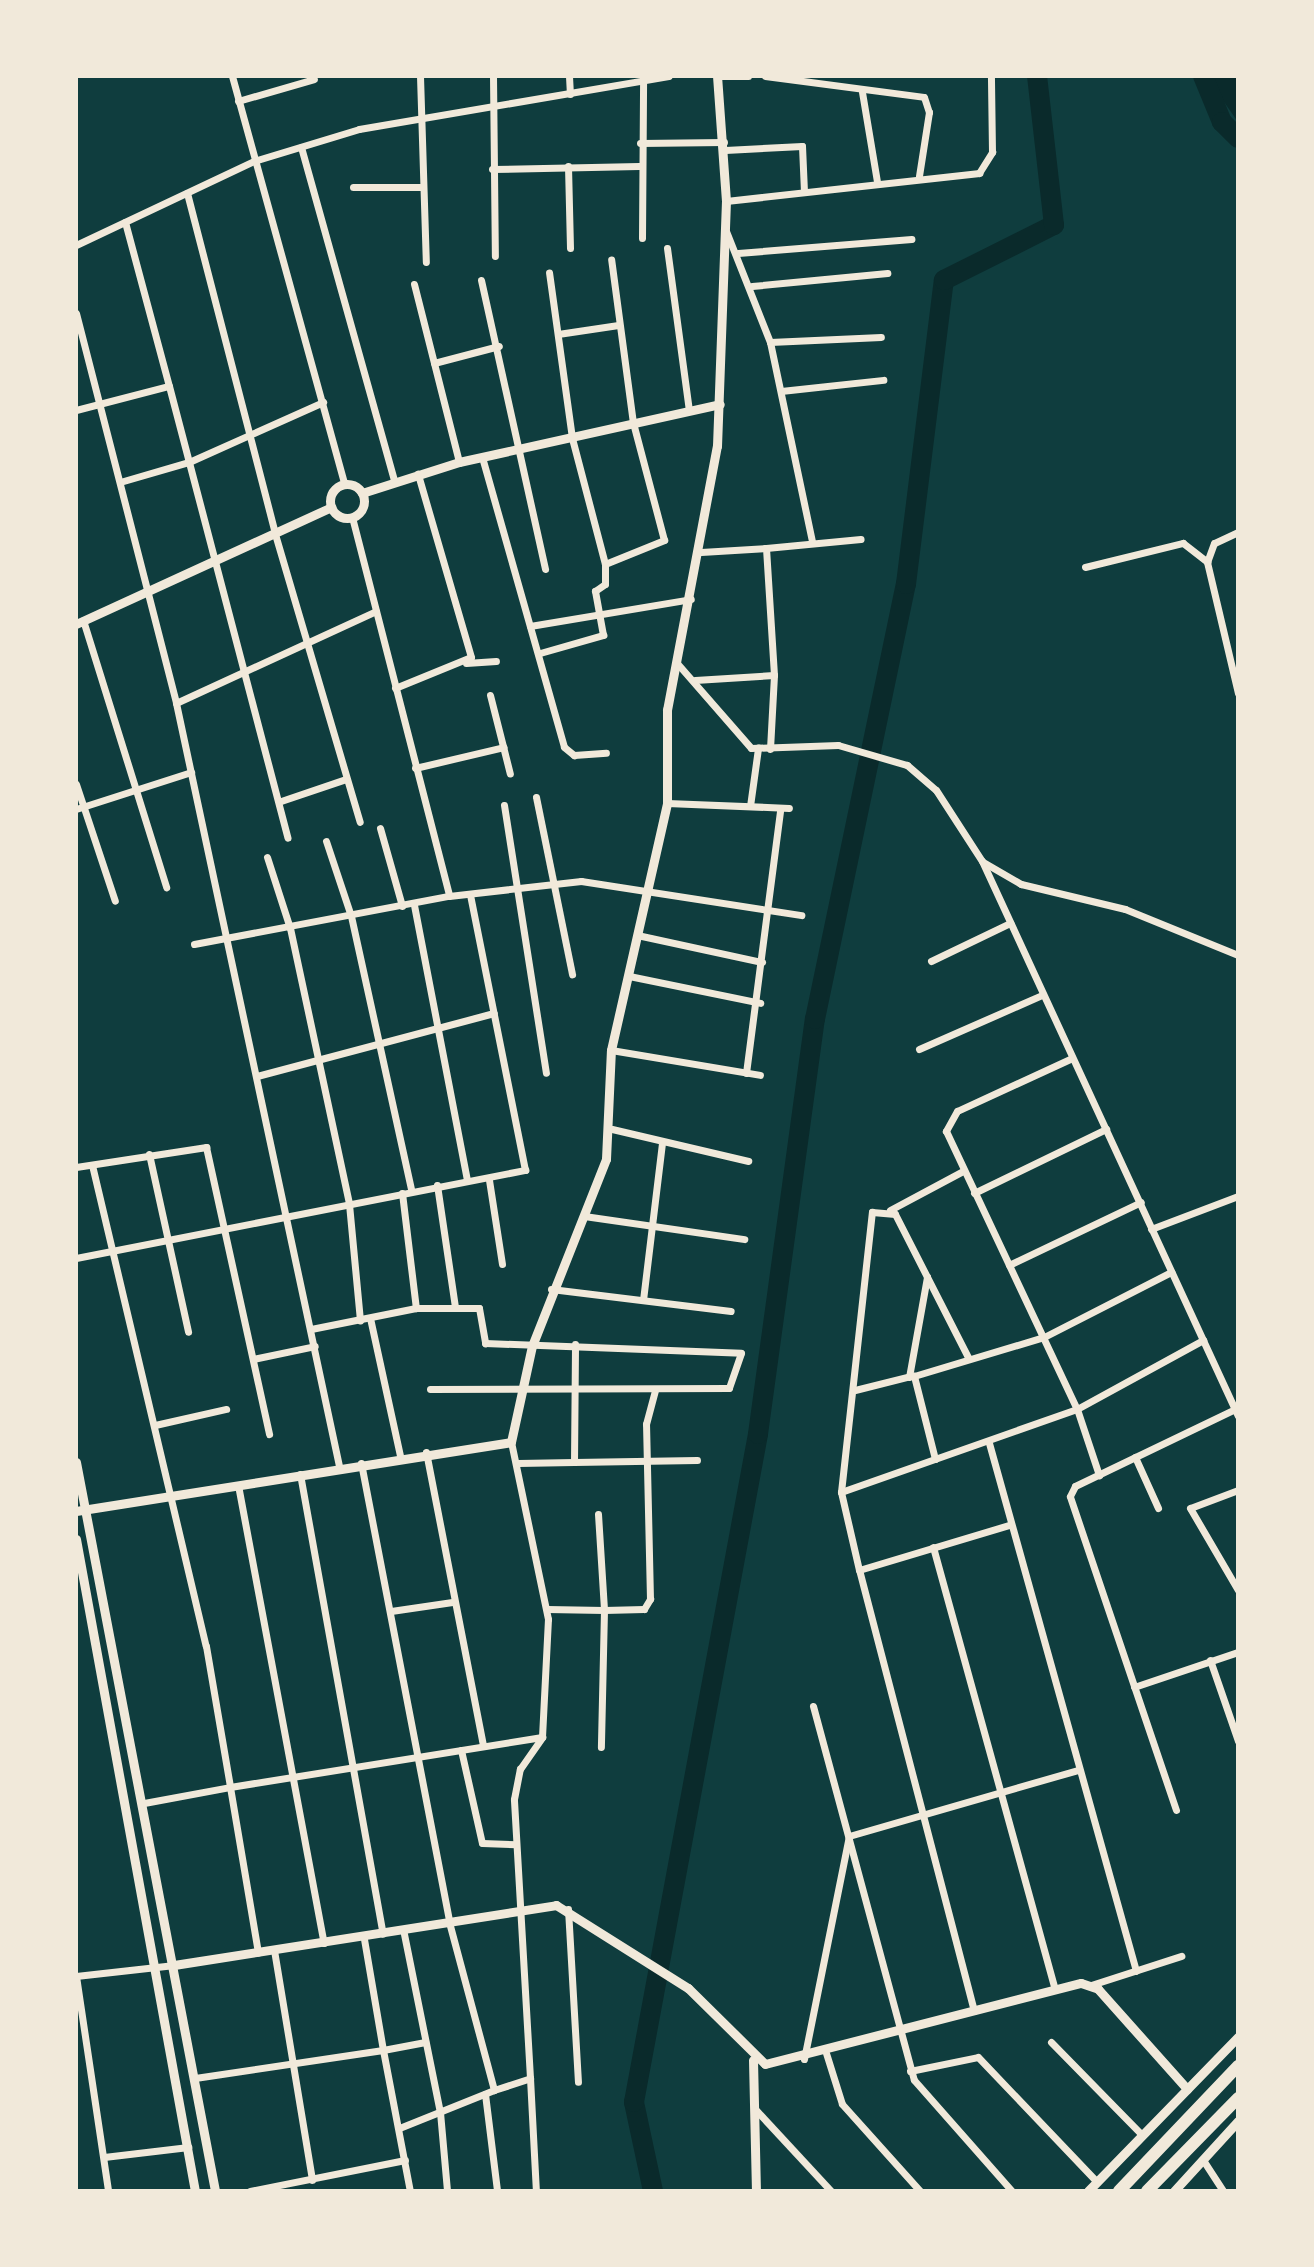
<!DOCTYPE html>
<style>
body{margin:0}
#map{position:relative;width:1314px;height:2267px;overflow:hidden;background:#0f3d3e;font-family:"Public Sans",sans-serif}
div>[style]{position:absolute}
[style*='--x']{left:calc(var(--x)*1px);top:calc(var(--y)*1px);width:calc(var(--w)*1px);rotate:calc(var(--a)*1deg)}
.water>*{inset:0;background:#0a2a2b}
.river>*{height:20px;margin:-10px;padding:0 10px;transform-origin:10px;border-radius:10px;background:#0a2a2b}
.minor>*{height:7px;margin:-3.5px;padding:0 3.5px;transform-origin:3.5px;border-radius:3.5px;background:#f1e9da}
.tertiary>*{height:9px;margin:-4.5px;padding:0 4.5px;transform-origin:4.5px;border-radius:4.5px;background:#f1e9da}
.tertiary>.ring{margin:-4.5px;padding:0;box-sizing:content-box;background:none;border:9px solid #f1e9da;border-radius:50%}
.trunk>*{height:12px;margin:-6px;padding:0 6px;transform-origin:6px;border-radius:6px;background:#f1e9da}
span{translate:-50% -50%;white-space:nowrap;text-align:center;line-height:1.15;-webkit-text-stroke:6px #f1e9da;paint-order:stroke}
.frame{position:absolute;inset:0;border:78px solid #f1e9da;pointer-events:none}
</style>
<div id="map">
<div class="water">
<div style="clip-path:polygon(1206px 76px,1238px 76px,1238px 122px)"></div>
</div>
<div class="river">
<div style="--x:1203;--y:76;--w:50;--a:67.6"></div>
<div style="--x:1222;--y:122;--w:23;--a:45"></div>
<div style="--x:653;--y:2191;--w:91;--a:-102.1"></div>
<div style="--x:634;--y:2102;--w:679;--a:-79.48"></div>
<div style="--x:758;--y:1434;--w:419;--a:-82.2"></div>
<div style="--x:815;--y:1019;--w:444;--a:-78.2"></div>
<div style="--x:906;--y:584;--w:306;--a:-82.9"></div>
<div style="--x:944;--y:280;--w:123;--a:-26.6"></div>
<div style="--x:1054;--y:225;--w:150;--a:-96.5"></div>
</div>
<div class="minor">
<div style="--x:232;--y:76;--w:423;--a:74.6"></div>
<div style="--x:420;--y:76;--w:186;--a:88.2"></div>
<div style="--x:493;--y:76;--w:180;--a:89.4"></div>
<div style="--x:569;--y:76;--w:18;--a:87"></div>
<div style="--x:717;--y:76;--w:31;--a:0"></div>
<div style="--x:765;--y:76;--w:160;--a:7.5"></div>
<div style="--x:924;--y:97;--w:16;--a:72"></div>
<div style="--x:929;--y:112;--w:65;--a:98.9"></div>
<div style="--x:862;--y:92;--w:91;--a:80.5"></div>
<div style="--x:238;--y:101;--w:79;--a:-16.1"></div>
<div style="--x:640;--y:143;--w:84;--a:-0.7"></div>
<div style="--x:301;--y:147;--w:346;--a:74.4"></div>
<div style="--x:725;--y:150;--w:77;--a:-3"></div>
<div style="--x:802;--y:146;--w:46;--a:87.5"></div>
<div style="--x:568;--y:166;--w:82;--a:88.6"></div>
<div style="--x:492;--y:169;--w:147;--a:-1.2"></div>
<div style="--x:353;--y:187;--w:69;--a:0"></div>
<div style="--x:187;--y:193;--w:352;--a:75.5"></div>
<div style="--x:275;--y:534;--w:300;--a:73.6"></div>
<div style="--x:726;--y:201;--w:255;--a:-6.3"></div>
<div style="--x:979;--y:173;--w:25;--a:-58"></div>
<div style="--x:992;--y:152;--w:76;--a:-90.8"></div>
<div style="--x:125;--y:222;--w:170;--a:75"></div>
<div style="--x:726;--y:231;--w:119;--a:68.4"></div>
<div style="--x:770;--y:342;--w:204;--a:78.1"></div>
<div style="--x:642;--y:238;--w:162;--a:-89.6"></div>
<div style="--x:76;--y:245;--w:197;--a:-25.3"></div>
<div style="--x:254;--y:161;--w:110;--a:-16.9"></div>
<div style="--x:359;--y:129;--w:314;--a:-9.7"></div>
<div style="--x:667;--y:248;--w:164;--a:82.3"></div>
<div style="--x:738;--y:253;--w:174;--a:-4.6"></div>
<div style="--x:481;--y:280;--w:296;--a:77.5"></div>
<div style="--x:414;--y:284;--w:184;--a:75.8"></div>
<div style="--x:752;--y:286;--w:136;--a:-5.5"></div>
<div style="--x:76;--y:313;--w:403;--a:75.6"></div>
<div style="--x:176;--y:703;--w:780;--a:77.94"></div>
<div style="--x:558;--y:334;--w:61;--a:-8.5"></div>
<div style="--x:770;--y:342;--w:111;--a:-2.6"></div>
<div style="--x:434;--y:363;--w:67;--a:-14.7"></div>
<div style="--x:781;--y:391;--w:103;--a:-6.2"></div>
<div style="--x:76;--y:410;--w:96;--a:-14.5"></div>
<div style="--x:169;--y:386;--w:467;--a:75.3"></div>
<div style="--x:482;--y:457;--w:301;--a:74.2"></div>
<div style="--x:564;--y:747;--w:13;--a:39"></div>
<div style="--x:574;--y:755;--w:32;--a:-4"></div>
<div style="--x:120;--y:482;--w:72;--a:-16.2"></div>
<div style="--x:189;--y:462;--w:147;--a:-24.1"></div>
<div style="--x:352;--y:517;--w:391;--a:75.6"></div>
<div style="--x:1238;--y:532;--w:26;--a:155"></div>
<div style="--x:1214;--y:543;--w:20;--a:110"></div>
<div style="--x:1207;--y:562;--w:135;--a:76.7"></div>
<div style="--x:766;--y:548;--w:95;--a:-5.4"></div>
<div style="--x:701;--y:552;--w:65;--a:-3.5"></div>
<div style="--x:766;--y:548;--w:127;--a:86.4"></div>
<div style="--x:774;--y:675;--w:74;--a:93.1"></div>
<div style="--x:605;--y:564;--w:64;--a:-22.1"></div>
<div style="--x:664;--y:540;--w:121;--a:-104.8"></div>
<div style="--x:633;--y:423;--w:165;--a:-97.6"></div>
<div style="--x:1085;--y:567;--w:101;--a:-13.8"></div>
<div style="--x:1183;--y:543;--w:31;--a:38"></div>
<div style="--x:83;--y:620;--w:280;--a:72.7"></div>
<div style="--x:530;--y:626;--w:163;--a:-9.5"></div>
<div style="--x:540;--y:653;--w:66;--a:-15.9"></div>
<div style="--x:603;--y:635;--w:45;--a:-100.3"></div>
<div style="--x:595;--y:591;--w:12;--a:-35"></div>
<div style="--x:605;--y:584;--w:20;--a:-90"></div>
<div style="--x:605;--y:564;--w:130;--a:-104.7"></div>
<div style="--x:572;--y:438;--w:167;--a:-97.9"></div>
<div style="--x:676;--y:662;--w:114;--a:48.9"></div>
<div style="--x:751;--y:748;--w:87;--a:-2"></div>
<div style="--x:838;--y:745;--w:72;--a:16.2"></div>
<div style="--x:907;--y:765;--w:38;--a:41"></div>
<div style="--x:936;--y:790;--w:85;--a:57.1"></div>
<div style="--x:982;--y:861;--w:611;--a:65.24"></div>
<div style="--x:466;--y:663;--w:30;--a:-4"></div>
<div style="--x:695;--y:680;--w:79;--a:-3.6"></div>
<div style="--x:395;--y:688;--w:82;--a:-22.2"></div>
<div style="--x:471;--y:657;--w:191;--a:-106.2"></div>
<div style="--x:490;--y:695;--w:81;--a:75.8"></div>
<div style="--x:176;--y:703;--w:220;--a:-24.7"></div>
<div style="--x:415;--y:768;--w:91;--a:-13.3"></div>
<div style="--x:76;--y:784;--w:123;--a:71.6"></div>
<div style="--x:536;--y:797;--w:181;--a:78.5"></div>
<div style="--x:281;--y:801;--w:69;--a:-18.7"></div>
<div style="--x:667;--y:803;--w:122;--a:2.3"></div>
<div style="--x:504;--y:805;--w:271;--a:81.1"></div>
<div style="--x:750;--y:806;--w:59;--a:-82.1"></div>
<div style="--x:76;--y:809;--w:121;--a:-17.8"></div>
<div style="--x:380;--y:828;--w:81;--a:74.2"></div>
<div style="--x:326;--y:841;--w:79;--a:71.6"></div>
<div style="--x:351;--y:916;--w:280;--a:77.6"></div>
<div style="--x:267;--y:857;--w:75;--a:72.1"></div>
<div style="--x:290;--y:928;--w:282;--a:77.9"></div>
<div style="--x:349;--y:1204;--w:117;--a:84.6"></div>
<div style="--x:983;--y:862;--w:44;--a:30.1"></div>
<div style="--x:1021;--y:884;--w:107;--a:13.5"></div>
<div style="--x:1125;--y:909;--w:122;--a:22.2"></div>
<div style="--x:414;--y:905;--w:280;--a:79.1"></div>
<div style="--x:637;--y:935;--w:128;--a:12.2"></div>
<div style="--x:194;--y:944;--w:259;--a:-10.7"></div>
<div style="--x:449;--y:896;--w:133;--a:-6.5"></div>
<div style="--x:581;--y:881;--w:223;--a:8.8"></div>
<div style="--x:931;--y:961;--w:88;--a:-25.7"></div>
<div style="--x:629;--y:976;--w:134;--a:11.6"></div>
<div style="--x:919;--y:1049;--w:134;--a:-23.7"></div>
<div style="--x:611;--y:1050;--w:151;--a:9.5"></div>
<div style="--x:1070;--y:1059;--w:124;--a:155.3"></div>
<div style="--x:957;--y:1111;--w:23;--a:119"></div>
<div style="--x:946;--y:1131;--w:307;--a:64.8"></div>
<div style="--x:1077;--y:1409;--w:70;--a:71.6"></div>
<div style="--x:746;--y:1073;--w:264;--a:-82.6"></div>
<div style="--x:257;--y:1076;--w:245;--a:-14.9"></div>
<div style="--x:612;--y:1129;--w:140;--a:13.2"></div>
<div style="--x:149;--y:1154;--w:182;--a:77.6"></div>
<div style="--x:92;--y:1165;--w:494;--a:76.7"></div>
<div style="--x:206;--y:1646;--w:143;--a:80.3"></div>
<div style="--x:230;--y:1787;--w:316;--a:-9.1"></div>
<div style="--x:76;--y:1167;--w:132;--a:-8.7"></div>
<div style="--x:206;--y:1147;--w:294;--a:77.6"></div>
<div style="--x:489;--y:1180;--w:85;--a:81.2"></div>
<div style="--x:437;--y:1185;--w:123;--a:81.6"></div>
<div style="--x:402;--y:1193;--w:116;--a:83.1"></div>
<div style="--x:974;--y:1193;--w:147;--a:-25.9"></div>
<div style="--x:890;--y:1210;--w:83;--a:-28.1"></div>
<div style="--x:584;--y:1216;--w:162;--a:8.2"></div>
<div style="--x:1151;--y:1229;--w:93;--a:-20.8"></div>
<div style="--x:76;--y:1258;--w:458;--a:-11.1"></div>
<div style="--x:525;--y:1170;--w:280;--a:-101.3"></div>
<div style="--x:1009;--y:1265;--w:146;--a:-25.5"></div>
<div style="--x:551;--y:1289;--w:181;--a:7"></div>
<div style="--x:643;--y:1300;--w:158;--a:-83.1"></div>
<div style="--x:370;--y:1318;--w:141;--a:77.7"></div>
<div style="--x:311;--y:1329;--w:107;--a:-11.3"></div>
<div style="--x:416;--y:1308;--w:63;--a:0"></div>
<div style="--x:479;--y:1308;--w:36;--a:80"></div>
<div style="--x:485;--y:1343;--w:256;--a:2.2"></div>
<div style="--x:741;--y:1353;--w:37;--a:109"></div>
<div style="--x:729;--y:1388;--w:299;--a:179.8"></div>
<div style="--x:253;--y:1359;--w:63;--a:-11.8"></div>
<div style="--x:909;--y:1377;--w:102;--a:-79.8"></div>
<div style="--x:855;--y:1390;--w:58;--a:-14"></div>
<div style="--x:155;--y:1425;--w:73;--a:-12.7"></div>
<div style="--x:989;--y:1443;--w:548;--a:74.44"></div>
<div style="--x:426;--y:1452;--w:299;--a:79"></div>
<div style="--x:1135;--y:1457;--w:56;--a:65.7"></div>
<div style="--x:935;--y:1459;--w:86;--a:-104.2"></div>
<div style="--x:914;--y:1376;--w:136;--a:-16.7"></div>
<div style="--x:1044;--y:1337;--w:143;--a:-27.1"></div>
<div style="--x:574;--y:1462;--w:123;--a:-0.9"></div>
<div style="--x:361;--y:1463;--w:467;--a:79.1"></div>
<div style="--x:449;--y:1922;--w:174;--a:75"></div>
<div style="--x:494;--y:2090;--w:102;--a:158.2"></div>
<div style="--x:518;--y:1463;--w:56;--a:-1"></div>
<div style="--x:574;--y:1462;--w:118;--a:-89.5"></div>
<div style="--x:300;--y:1474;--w:467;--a:79.8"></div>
<div style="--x:238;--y:1485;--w:466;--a:79.4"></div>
<div style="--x:1238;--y:1490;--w:51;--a:159.4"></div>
<div style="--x:1190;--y:1508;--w:95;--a:59.7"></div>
<div style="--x:841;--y:1492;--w:282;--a:-83.7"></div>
<div style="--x:872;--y:1212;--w:23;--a:5"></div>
<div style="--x:895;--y:1214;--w:161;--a:63"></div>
<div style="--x:598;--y:1514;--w:96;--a:86.4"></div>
<div style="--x:604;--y:1610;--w:40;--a:-1.4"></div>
<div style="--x:644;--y:1609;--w:12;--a:-59"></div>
<div style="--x:650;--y:1599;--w:175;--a:-91.3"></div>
<div style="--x:646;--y:1424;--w:35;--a:-75"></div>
<div style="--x:933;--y:1547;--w:459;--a:74.6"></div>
<div style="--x:859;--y:1570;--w:80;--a:-103"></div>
<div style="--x:841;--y:1492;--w:250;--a:-19.4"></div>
<div style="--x:1077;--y:1409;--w:144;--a:-28.7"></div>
<div style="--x:547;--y:1609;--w:57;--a:1"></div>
<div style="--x:604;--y:1610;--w:137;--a:91.3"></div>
<div style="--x:391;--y:1611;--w:62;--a:-8.4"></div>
<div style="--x:1210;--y:1660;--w:86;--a:70.9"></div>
<div style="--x:1134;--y:1687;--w:110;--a:-18.6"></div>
<div style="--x:813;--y:1706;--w:387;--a:74.9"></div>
<div style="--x:914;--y:2080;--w:148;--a:48.6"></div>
<div style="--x:461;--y:1750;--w:95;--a:77.3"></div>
<div style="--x:482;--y:1843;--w:34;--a:2"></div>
<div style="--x:144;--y:1803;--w:87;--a:-10.5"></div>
<div style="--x:230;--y:1787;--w:168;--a:80.4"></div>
<div style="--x:1176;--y:1810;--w:331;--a:-108.7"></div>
<div style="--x:1070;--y:1496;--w:11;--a:-63"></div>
<div style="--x:1075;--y:1486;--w:178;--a:-25.7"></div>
<div style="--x:568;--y:1909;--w:173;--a:86.7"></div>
<div style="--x:403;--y:1929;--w:187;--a:78.6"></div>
<div style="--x:440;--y:2112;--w:79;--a:84.9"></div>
<div style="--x:364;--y:1939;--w:113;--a:80.3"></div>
<div style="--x:383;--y:2050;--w:43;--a:-10.8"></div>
<div style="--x:274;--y:1950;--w:233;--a:80.6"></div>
<div style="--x:76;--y:1976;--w:217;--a:81.5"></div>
<div style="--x:76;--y:1976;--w:99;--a:-6.4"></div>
<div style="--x:1091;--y:1985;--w:95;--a:-17.9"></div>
<div style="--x:974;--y:2011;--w:456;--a:-104.6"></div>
<div style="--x:859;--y:1570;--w:157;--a:-16.7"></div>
<div style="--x:1051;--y:2042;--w:130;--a:45.6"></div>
<div style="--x:826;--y:2053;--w:53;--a:72.6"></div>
<div style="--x:842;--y:2104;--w:117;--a:48.1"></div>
<div style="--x:804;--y:2059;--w:227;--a:-78.6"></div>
<div style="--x:849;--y:1836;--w:237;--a:-16.1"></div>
<div style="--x:910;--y:2071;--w:69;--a:-11.6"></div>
<div style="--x:978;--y:2057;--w:173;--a:46.4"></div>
<div style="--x:195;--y:2078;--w:190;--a:-8.5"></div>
<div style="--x:383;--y:2050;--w:144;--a:79.2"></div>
<div style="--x:530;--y:2078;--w:113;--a:87"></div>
<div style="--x:494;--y:2090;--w:38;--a:-18"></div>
<div style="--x:530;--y:2078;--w:279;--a:-93.3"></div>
<div style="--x:514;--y:1799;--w:31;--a:-79"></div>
<div style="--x:520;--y:1769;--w:39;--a:-55"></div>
<div style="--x:542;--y:1737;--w:118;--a:-87.1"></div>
<div style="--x:548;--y:1619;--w:181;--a:-101.8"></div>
<div style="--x:485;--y:2094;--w:98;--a:82.9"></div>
<div style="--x:755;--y:2109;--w:112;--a:47.2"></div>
<div style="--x:104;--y:2157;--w:85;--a:-6.8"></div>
<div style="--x:1203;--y:2160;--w:37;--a:57"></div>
<div style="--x:250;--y:2191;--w:158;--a:-11.3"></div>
</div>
<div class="tertiary">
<div class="ring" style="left:330px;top:484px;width:25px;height:25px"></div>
<div style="--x:362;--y:493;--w:102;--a:-17.7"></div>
<div style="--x:459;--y:462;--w:267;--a:-12.5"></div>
<div style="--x:76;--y:624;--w:281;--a:-24.6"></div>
<div style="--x:76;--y:1462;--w:742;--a:79.2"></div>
<div style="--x:76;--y:1511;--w:440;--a:-9"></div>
<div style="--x:511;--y:1442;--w:98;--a:-77.7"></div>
<div style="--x:532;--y:1346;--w:201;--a:-68.4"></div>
<div style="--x:606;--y:1159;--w:109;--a:-87.4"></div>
<div style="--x:611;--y:1050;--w:253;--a:-77.2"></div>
<div style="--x:667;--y:803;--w:93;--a:-90"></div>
<div style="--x:667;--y:710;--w:269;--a:-79.3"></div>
<div style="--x:717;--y:446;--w:245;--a:-87.9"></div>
<div style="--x:726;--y:201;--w:125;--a:-94.1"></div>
<div style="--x:76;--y:1539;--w:663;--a:79.66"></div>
<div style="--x:174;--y:1965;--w:387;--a:-8.9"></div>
<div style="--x:556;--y:1905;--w:156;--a:32.2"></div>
<div style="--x:688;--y:1988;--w:108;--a:44.6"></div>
<div style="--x:765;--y:2064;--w:326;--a:-14.4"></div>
<div style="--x:1081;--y:1983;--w:18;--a:19"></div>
<div style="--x:1098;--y:1989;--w:134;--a:48.3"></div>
<div style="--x:753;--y:2060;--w:131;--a:88.7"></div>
<div style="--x:1088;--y:2191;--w:215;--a:-45.8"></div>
<div style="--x:1174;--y:2191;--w:95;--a:-47.6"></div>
</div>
<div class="trunk">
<div style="--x:1119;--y:2191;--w:173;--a:-46.4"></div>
<div style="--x:1147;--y:2191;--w:130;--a:-45.6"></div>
</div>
<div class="frame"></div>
</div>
